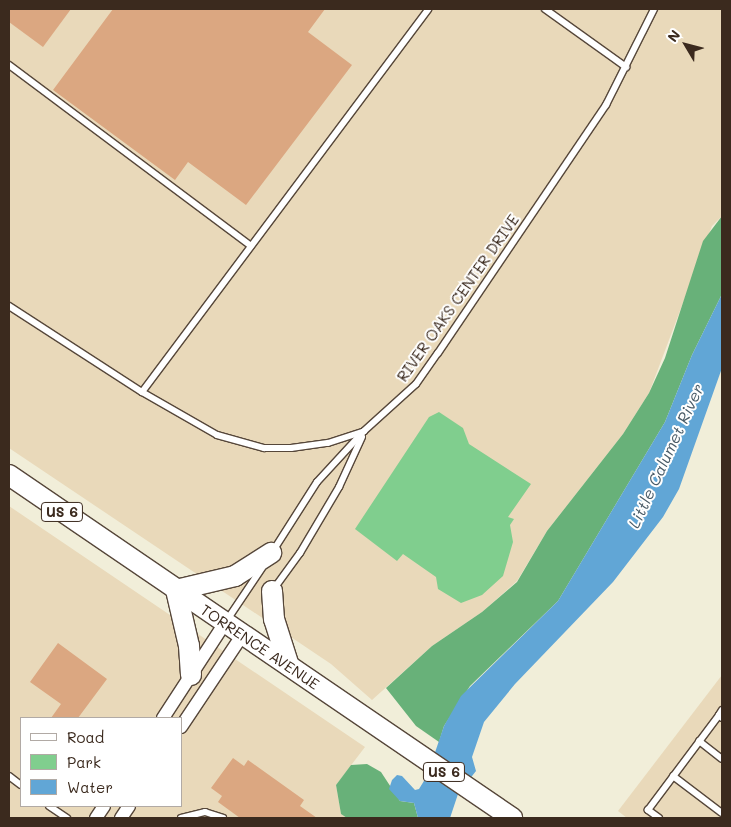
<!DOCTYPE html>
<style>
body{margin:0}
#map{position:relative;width:731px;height:827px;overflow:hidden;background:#f1eed9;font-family:Mali,sans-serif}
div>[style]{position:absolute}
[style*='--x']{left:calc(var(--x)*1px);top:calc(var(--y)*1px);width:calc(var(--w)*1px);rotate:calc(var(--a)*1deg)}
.built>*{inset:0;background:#e9d9ba}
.green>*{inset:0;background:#80ce8e}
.forest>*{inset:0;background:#68b179}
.water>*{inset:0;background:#61a6d6}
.building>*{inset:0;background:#dba781}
.roads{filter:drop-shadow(1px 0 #56473a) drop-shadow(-1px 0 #56473a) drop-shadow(0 1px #56473a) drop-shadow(0 -1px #56473a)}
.service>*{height:6px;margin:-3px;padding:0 3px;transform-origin:3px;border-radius:3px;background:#fff}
.minor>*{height:12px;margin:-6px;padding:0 6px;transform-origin:6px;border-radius:6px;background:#fff}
.primary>*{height:20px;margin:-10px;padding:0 10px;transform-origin:10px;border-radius:10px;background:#fff}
span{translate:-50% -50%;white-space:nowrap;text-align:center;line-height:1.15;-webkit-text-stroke:4px #fff;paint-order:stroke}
.shield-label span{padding:1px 4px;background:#fff;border:1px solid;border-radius:4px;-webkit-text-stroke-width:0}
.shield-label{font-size:14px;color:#3b2a1e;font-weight:700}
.street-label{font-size:15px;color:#3b2a1e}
.water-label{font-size:16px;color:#4a5c68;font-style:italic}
.frame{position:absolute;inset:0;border:10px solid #3b2a1e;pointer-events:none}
.legend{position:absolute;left:20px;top:717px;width:162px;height:90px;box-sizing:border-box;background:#fff;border:1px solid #b1aaa5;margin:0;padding:6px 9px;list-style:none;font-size:15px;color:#3b2a1e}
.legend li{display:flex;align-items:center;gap:10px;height:25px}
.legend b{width:25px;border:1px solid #b1aaa5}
.north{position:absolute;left:661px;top:20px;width:50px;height:50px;-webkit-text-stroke:4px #fff;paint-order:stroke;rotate:307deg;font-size:14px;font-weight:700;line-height:20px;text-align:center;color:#3b2a1e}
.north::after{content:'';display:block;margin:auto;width:18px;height:22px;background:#3b2a1e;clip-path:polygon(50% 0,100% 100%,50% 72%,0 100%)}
</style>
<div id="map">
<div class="built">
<div style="clip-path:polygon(9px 9px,722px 9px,722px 216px,712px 226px,649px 393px,623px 434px,547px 531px,517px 581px,482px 612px,432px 646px,372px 700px,331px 664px,9px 448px)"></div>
<div style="clip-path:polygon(evenodd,9px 506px,365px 747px,336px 785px,341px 814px,347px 818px,9px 818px,9px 506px,21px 718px,181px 718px,181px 806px,21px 806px,21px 718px)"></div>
<div style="clip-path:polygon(722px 675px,722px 818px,627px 818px,618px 811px)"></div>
</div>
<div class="green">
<div style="clip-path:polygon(439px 412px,463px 428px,469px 444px,531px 484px,508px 517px,514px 519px,510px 525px,513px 542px,503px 576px,482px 595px,461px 603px,438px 589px,436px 577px,403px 554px,397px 561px,355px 529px,429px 417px)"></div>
</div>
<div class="forest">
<div style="clip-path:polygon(722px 216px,722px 294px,692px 355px,665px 422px,558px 601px,470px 686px,444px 726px,439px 742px,416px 726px,386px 688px,432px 646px,482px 612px,517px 582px,547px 531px,623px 434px,649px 393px,665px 358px,703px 241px)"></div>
<div style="clip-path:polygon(367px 764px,381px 772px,400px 801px,414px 803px,418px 818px,347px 818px,341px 814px,336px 785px,351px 765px)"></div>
</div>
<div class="water">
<div style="clip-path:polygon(722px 294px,722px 368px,679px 489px,663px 517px,613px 582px,515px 684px,484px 722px,472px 757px,476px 771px,458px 794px,450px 818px,418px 818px,414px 803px,400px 801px,389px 789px,392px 780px,397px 775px,402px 776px,415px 790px,419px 789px,427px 776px,444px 726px,461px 696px,558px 601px,665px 422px,692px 355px)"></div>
</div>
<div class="building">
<div style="clip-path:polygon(9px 9px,71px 9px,43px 47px,9px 22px)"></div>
<div style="clip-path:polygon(113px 9px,325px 9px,308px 32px,352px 65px,246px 205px,188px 162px,175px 180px,53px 90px)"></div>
<div style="clip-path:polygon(58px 643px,107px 679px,78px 718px,51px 718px,61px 704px,30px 682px)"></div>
<div style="clip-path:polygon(233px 758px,244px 766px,248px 760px,304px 800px,300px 806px,317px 818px,240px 818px,218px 802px,222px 796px,211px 788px)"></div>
</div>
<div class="roads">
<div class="service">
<div style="--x:545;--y:9;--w:100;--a:35.6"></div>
<div style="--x:9;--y:65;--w:302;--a:36.8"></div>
<div style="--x:9;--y:306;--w:158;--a:32.9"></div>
<div style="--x:142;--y:392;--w:86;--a:29.8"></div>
<div style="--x:217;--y:435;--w:49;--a:15.5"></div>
<div style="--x:264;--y:448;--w:27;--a:0"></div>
<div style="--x:291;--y:448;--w:37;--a:-8"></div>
<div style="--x:328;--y:443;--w:38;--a:-18"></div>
<div style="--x:364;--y:431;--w:70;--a:-42.1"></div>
<div style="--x:416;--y:384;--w:38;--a:-55"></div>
<div style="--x:438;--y:353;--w:300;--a:-55.9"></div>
<div style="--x:606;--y:105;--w:107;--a:-63.4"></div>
<div style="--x:142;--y:392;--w:478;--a:-53.2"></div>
<div style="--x:273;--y:551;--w:82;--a:-57.5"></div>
<div style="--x:317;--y:482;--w:68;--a:-47.4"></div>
<div style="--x:273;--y:590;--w:46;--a:-53.9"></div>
<div style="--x:300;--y:553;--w:77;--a:-59.4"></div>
<div style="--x:339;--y:487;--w:55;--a:-65.3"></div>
<div style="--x:227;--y:620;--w:63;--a:-56.1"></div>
<div style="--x:722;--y:710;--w:6;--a:121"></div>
<div style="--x:719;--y:715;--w:4;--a:45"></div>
<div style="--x:699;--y:741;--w:29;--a:38"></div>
<div style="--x:9;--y:776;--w:15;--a:37"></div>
<div style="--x:673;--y:776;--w:61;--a:37.1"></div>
<div style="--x:49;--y:806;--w:22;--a:34"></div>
<div style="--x:181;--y:818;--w:25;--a:-14"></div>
<div style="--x:205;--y:812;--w:19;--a:18"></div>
<div style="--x:659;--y:818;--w:14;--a:-144"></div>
<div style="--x:648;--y:810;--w:119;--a:-53.2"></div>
</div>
<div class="minor">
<div style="--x:163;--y:718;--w:113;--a:-56.9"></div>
<div style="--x:181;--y:727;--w:112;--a:-56.3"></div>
<div style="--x:96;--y:818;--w:14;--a:-56"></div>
<div style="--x:121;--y:818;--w:14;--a:-56"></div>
</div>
<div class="primary">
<div style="--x:9;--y:475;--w:609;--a:34.29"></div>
<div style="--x:176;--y:590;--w:61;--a:-13.3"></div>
<div style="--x:235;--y:576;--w:43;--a:-32.6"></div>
<div style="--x:176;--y:590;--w:57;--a:76.9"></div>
<div style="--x:189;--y:646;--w:29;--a:86"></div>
<div style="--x:272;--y:591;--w:28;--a:86"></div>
<div style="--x:274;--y:619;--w:49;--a:72.3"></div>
</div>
</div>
<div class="shield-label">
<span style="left:62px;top:512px">US 6</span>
<span style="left:444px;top:772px">US 6</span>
</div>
<div class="street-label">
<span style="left:458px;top:298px;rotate:-55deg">RIVER OAKS CENTER DRIVE</span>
<span style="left:260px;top:647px;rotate:34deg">TORRENCE AVENUE</span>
</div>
<div class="water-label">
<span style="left:666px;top:456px;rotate:-65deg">Little Calumet River</span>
</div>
<div class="frame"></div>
<ul class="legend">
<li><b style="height:6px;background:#fff"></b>Road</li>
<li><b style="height:14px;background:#80ce8e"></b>Park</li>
<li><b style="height:14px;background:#61a6d6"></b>Water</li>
</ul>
<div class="north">N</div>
</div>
